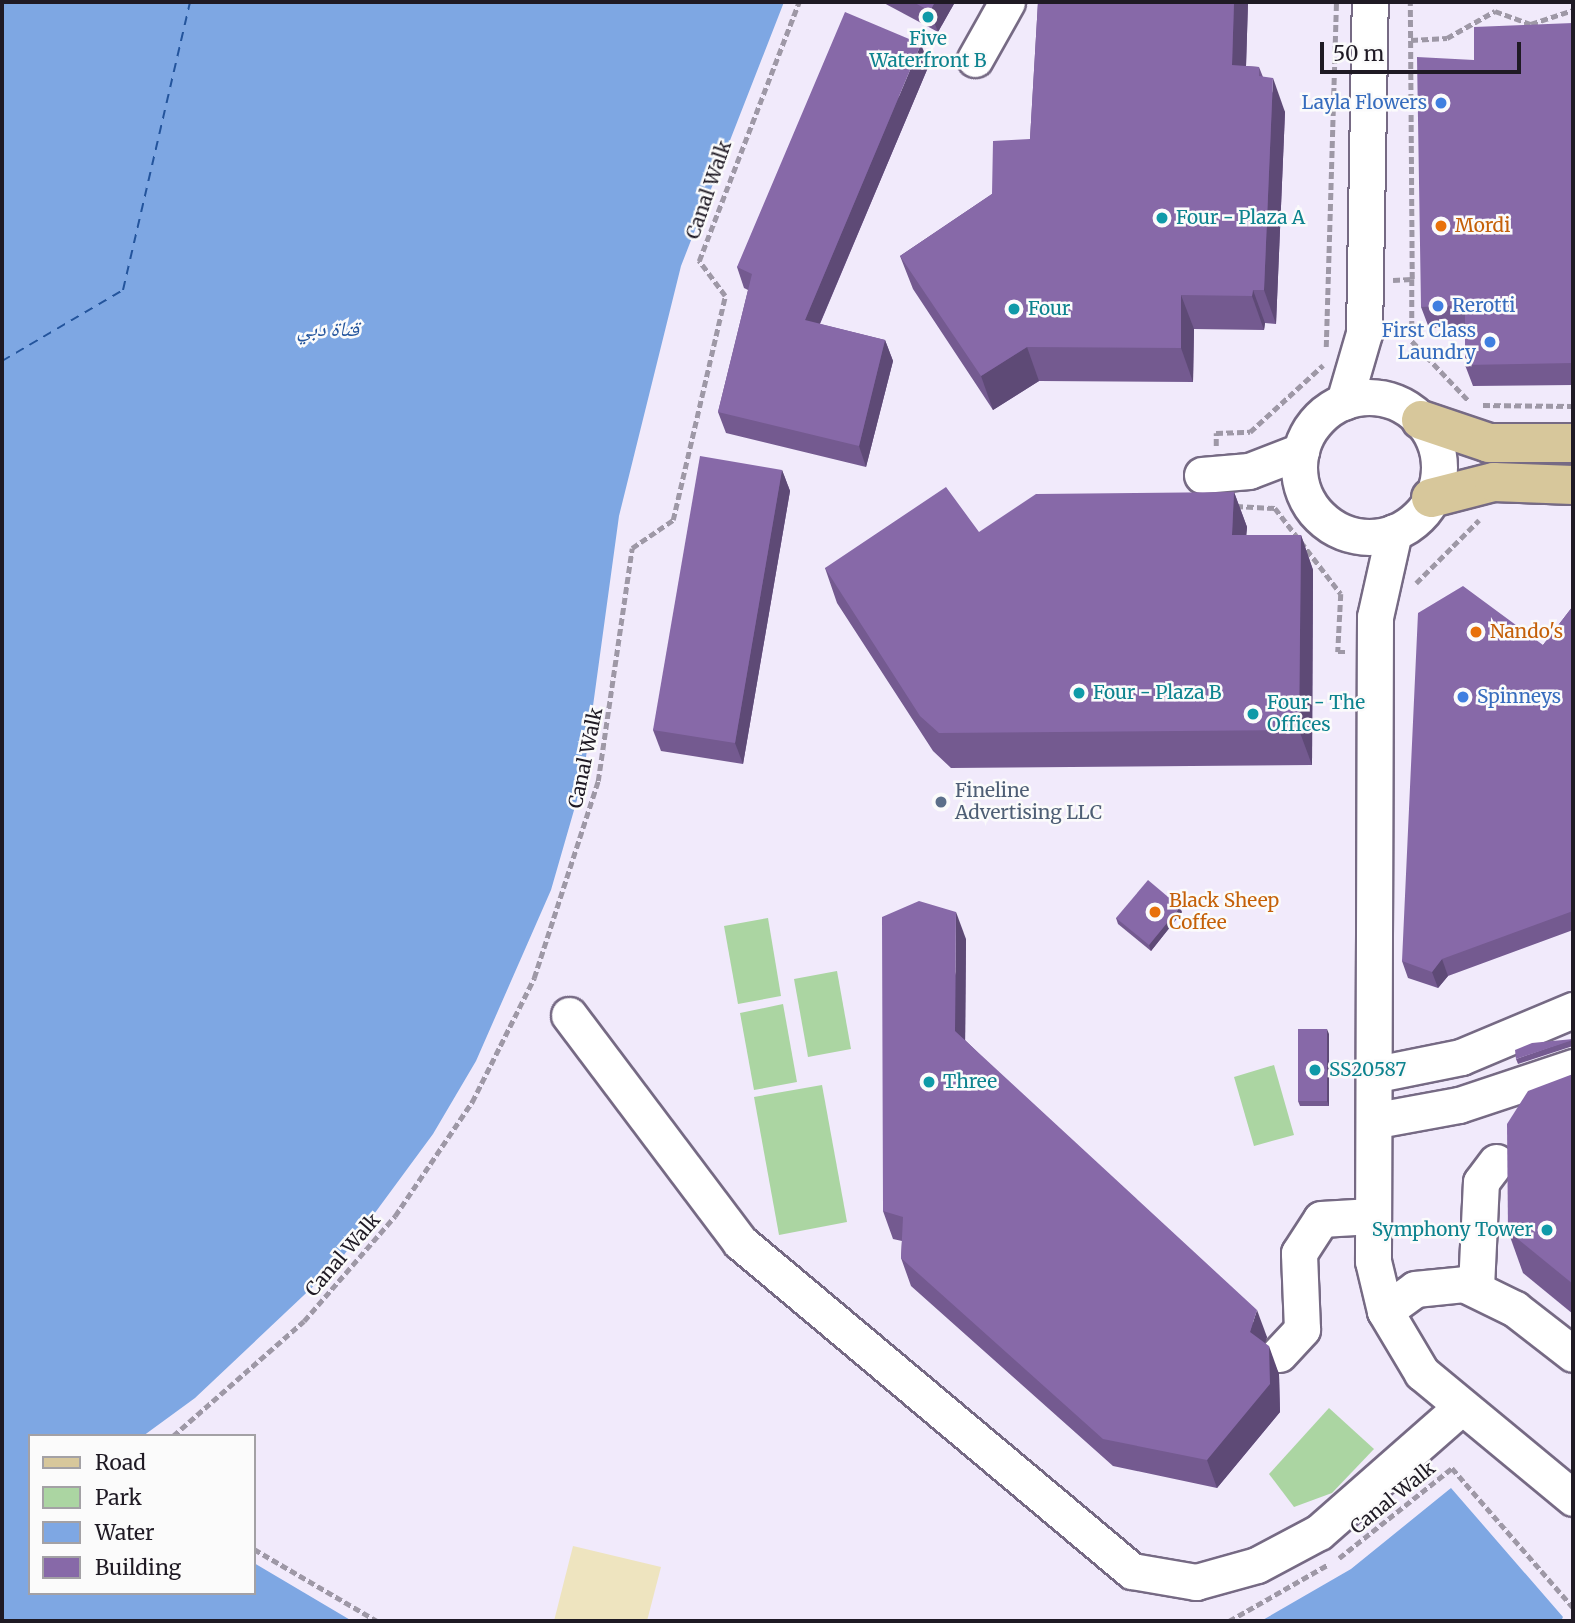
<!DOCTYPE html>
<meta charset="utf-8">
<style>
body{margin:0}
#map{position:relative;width:1575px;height:1623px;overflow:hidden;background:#f1eafb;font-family:Merriweather,"Noto Naskh Arabic",serif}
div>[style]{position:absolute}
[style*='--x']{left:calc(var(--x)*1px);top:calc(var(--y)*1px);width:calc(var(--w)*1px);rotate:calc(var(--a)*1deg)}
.green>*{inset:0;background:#abd5a2}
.sand>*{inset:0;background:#eee4bf}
.water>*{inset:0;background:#7ea7e3}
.ferry>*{height:2px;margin-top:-1px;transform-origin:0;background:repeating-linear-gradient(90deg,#23549c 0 9px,transparent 0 16px)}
.path>*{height:4.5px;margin-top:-2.25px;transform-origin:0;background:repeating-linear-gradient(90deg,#9e98a6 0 7px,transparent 0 10.5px)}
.roads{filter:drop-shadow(2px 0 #766a84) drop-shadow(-2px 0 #766a84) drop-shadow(0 2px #766a84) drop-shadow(0 -2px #766a84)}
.minor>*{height:35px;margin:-17.5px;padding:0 17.5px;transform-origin:17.5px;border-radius:17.5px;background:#fff}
.minor>.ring{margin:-17.5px;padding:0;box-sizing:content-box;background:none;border:35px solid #fff;border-radius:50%}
.major>*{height:38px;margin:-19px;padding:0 19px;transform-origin:19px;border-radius:19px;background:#d7c79b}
.wall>*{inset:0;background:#745a90}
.shaded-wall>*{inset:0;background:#5e4a76}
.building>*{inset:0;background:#8769a8}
.dots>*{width:19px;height:19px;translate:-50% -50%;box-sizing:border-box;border:4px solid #fbfbfb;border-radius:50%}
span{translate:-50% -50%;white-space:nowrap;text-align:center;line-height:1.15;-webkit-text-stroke:5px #fbfbfb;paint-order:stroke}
.culture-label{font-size:19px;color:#0d838f}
.left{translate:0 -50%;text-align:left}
.right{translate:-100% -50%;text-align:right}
.shop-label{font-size:19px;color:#366cbe}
.street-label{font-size:19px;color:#1f1a24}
.food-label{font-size:19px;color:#c56008}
.service-label{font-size:19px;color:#4e5e75}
.water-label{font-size:21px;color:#23549c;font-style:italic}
.frame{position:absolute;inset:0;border:4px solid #1f1a24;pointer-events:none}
.legend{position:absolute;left:28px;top:1434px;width:228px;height:161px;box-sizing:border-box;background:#fbfbfb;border:2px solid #a3a1a5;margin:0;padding:9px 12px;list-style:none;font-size:21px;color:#1f1a24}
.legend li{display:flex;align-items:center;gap:14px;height:35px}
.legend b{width:35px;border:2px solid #a3a1a5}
.scale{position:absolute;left:1320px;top:42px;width:201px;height:32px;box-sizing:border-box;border:4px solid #1f1a24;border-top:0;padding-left:9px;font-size:21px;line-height:24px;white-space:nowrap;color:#1f1a24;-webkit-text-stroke:5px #fbfbfb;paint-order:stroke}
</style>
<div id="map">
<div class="green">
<div style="clip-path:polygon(768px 918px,781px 996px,738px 1004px,724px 926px)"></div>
<div style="clip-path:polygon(837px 971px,851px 1049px,808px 1057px,794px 979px)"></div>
<div style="clip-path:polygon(783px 1004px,797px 1082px,754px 1090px,740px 1013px)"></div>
<div style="clip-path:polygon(1274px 1065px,1294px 1135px,1254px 1146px,1234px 1077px)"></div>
<div style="clip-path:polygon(822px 1085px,847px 1222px,779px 1235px,754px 1097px)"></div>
<div style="clip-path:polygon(1329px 1408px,1374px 1449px,1332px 1493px,1294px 1507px,1269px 1474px)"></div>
</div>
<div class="sand">
<div style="clip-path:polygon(573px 1546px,661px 1567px,647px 1621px,554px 1621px)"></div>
</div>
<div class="water">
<div style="clip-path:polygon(2px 2px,784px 2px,681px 266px,619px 516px,583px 779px,551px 890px,476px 1061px,433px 1134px,338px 1263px,195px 1398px,143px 1436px,30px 1436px,30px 1593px,254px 1593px,254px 1563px,352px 1621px,2px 1621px)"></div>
<div style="clip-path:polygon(1451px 1488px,1563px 1617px,1561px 1621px,1261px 1621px,1351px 1569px)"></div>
</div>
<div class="ferry">
<div style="--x:2;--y:361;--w:140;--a:-30.4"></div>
<div style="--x:123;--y:290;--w:296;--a:-76.9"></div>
</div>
<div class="path">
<div style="--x:1411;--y:40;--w:36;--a:-3"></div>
<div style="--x:1447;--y:38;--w:55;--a:-29.4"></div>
<div style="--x:1495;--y:11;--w:38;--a:20"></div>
<div style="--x:1531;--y:24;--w:44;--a:-18.4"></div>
<div style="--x:1412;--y:279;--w:62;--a:90"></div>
<div style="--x:1412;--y:341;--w:83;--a:46.5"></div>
<div style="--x:1393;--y:280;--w:19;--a:-3"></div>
<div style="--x:1412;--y:279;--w:277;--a:-90.4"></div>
<div style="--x:1326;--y:347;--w:345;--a:-88.3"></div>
<div style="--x:1483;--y:405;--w:90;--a:0.6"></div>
<div style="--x:1216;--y:446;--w:13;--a:-90"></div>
<div style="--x:1216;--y:433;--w:34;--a:-2"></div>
<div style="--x:1250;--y:432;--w:99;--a:-42.5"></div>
<div style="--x:1236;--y:506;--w:39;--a:3"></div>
<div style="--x:1275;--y:508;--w:108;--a:52.5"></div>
<div style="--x:1341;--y:594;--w:58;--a:93"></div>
<div style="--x:1338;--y:652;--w:7;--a:0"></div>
<div style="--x:1416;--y:583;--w:89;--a:-45"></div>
<div style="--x:173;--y:1436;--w:174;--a:-41.3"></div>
<div style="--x:304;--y:1321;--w:139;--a:-49.1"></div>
<div style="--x:395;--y:1216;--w:138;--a:-56"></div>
<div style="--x:472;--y:1102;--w:139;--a:-63.4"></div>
<div style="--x:534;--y:978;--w:207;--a:-72"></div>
<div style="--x:598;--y:781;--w:235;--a:-81.7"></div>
<div style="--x:632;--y:548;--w:50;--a:-34.3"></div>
<div style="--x:673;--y:520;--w:230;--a:-76.9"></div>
<div style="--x:725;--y:296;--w:44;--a:-126.6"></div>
<div style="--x:699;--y:261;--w:278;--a:-68.9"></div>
<div style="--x:254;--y:1549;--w:143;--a:30.3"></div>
<div style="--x:1339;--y:1558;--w:144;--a:-38.5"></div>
<div style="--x:1452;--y:1468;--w:184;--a:49"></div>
<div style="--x:1229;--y:1621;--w:115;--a:-29.7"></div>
</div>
<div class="roads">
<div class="minor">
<div style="--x:975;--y:59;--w:65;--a:-60.7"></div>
<div class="ring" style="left:1299px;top:397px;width:105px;height:105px"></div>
<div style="--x:1344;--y:402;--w:72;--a:-73.8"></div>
<div style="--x:1364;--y:333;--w:331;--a:-89"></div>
<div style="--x:1202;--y:475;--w:47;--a:-4.9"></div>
<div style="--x:1249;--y:471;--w:56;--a:-21"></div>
<div style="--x:1394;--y:532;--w:87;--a:102.6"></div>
<div style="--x:1375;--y:617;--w:644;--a:90.18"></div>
<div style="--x:1373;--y:1261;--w:51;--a:76.5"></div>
<div style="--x:1385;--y:1311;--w:72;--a:59.2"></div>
<div style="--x:1422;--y:1373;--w:196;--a:39.6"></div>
<div style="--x:569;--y:1015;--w:284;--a:53"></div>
<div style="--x:740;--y:1242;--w:512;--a:40.01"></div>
<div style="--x:1132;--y:1571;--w:65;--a:9.8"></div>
<div style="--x:1196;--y:1582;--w:63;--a:-15.6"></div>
<div style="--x:1257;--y:1565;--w:70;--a:-28"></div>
<div style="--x:1319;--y:1532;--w:186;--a:-41.3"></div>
<div style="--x:1377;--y:1074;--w:86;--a:-11.4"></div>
<div style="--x:1461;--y:1057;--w:121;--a:-22.8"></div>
<div style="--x:1377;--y:1120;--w:83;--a:-10.4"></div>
<div style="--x:1459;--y:1105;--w:120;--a:-18.4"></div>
<div style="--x:1476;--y:1287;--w:105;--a:-87.3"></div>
<div style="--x:1481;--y:1182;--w:25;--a:-53"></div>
<div style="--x:1385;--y:1311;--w:37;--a:-36"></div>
<div style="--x:1415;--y:1289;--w:49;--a:-5.8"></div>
<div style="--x:1464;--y:1284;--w:57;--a:26.1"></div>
<div style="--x:1515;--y:1309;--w:73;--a:37.8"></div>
<div style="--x:1279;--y:1354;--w:34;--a:-47"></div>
<div style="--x:1302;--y:1329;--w:76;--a:-92.3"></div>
<div style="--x:1299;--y:1253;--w:40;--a:-57.1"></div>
<div style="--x:1321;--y:1219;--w:51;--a:-3.4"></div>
</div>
<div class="major">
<div style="--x:1421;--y:420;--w:72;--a:18.7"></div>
<div style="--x:1489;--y:443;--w:84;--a:0"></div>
<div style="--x:1431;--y:498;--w:65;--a:-14.3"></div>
<div style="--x:1494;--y:482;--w:79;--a:2.2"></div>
</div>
</div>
<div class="wall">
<div style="clip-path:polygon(882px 2px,955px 2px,938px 32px)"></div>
<div style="clip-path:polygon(1038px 2px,1248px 2px,1246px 66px,1259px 67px,1263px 77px,1285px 112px,1276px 324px,1265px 323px,1264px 330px,1194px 329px,1193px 382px,1039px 381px,993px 410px,913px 289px,900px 256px,992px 194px,1030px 139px)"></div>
<div style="clip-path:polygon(1573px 23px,1573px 385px,1473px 386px,1465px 365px,1465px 327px,1429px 328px,1421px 307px,1474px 60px)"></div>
<div style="clip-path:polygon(929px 65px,820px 324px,885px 340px,893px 361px,866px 467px,726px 433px,718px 412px,748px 290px,744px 288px,737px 267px)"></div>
<div style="clip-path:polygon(782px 470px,790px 491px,743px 764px,661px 751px,653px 730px)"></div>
<div style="clip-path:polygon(1234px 492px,1247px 527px,1246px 535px,1301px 535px,1313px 570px,1312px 765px,951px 768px,933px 751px,837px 603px,825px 568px)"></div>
<div style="clip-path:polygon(1573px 606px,1573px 930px,1448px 976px,1438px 988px,1408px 978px,1402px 961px,1543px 645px)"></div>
<div style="clip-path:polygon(1182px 912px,1151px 951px,1118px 924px,1116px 918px)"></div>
<div style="clip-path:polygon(966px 939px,965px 1040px,1267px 1337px,1265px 1343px,1279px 1374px,1280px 1412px,1217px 1488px,1113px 1466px,911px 1286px,901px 1258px,902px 1241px,893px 1239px,883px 1211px)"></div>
<div style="clip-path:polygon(1329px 1034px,1329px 1106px,1300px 1106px,1298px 1101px)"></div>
<div style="clip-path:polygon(1573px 1039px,1573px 1046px,1518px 1064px,1516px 1059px)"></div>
<div style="clip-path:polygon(1573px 1074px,1573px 1314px,1523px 1273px,1508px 1231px)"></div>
</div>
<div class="shaded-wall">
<div style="clip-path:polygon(935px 2px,955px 2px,938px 32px,930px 11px)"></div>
<div style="clip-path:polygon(1234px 2px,1248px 2px,1245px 99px,1232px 65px)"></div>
<div style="clip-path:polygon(921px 44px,929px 65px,812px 342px,805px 320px)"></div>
<div style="clip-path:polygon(1273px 78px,1285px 112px,1276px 324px,1264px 290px)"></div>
<div style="clip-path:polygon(1253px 290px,1265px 323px,1264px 330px,1252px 296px)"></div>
<div style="clip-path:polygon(1181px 295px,1194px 329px,1193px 382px,1181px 348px)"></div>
<div style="clip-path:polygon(885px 340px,893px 361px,866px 467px,859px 446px)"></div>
<div style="clip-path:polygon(1027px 347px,1039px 381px,993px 410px,981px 376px)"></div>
<div style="clip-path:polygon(782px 470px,790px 491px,743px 764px,735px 743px)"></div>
<div style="clip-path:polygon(1234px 492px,1247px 527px,1244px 570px,1232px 535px)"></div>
<div style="clip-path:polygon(1301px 535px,1313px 570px,1312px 765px,1299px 730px)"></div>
<div style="clip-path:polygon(1180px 907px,1182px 912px,1151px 951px,1149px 945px)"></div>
<div style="clip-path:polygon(956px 912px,966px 939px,965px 1058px,955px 1031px)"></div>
<div style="clip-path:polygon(1442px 959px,1448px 976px,1438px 988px,1432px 972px)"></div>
<div style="clip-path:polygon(1327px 1029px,1329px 1034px,1329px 1106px,1327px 1101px)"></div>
<div style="clip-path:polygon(1257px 1310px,1267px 1337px,1260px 1359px,1250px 1332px)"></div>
<div style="clip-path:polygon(1269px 1346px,1279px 1374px,1280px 1412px,1217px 1488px,1207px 1460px)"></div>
</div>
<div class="building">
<div style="clip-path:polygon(913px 2px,935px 2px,930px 11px)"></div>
<div style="clip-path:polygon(1038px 2px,1234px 2px,1232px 65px,1259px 67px,1259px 76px,1273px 78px,1264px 290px,1253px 290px,1252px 296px,1181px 295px,1181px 348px,1027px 347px,981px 376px,900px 256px,992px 194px,993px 141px,1030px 139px)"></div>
<div style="clip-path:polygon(845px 12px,921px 44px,805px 320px,885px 340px,859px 446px,718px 412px,752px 274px,737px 267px)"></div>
<div style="clip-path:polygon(1573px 23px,1573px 363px,1465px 365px,1465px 305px,1421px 307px,1417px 57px,1474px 60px,1474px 27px)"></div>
<div style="clip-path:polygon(700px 456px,782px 470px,735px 743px,653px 730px)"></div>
<div style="clip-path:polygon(946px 487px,979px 532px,1036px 494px,1234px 492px,1232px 535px,1301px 535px,1299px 730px,939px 733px,920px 716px,825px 568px)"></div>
<div style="clip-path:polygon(1463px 586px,1543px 645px,1573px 606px,1573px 911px,1442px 959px,1432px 972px,1402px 961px,1418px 613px)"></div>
<div style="clip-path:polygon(1148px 880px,1180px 907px,1149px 945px,1116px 918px)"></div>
<div style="clip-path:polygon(919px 901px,956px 912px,955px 1031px,1257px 1310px,1250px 1332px,1269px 1346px,1270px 1384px,1207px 1460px,1103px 1439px,901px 1258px,903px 1217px,883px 1211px,882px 917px)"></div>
<div style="clip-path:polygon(1298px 1029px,1327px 1029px,1327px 1101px,1298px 1101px)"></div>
<div style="clip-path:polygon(1573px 1039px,1573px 1040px,1516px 1059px,1515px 1050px,1532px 1043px)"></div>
<div style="clip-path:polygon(1573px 1074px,1573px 1284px,1508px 1231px,1507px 1124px,1528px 1091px)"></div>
</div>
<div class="dots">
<div style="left:928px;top:17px;background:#0f9aa8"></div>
<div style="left:1441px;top:103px;background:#3f7fe0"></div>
<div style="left:1162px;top:218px;background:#0f9aa8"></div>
<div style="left:1441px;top:226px;background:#e8710a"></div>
<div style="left:1438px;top:306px;background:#3f7fe0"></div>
<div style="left:1014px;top:309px;background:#0f9aa8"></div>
<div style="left:1490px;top:342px;background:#3f7fe0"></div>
<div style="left:1476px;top:632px;background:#e8710a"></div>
<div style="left:1079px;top:693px;background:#0f9aa8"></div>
<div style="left:1463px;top:697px;background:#3f7fe0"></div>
<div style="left:1253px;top:714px;background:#0f9aa8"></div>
<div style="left:941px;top:802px;background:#5c6f8a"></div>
<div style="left:1155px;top:912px;background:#e8710a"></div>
<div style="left:1315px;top:1070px;background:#0f9aa8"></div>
<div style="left:929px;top:1082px;background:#0f9aa8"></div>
<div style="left:1547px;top:1230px;background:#0f9aa8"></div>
</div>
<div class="culture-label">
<span style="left:928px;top:50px">Five<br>Waterfront B</span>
<span class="left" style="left:1176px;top:218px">Four - Plaza A</span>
<span class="left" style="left:1028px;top:309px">Four</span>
<span class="left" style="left:1093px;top:693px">Four - Plaza B</span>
<span class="left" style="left:1267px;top:714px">Four - The<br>Offices</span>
<span class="left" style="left:1329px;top:1070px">SS20587</span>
<span class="left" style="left:943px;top:1082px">Three</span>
<span class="right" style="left:1533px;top:1230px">Symphony Tower</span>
</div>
<div class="shop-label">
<span class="right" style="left:1427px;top:103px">Layla Flowers</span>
<span class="left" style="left:1452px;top:306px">Rerotti</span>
<span class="right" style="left:1476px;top:342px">First Class<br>Laundry</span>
<span class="left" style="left:1477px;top:697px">Spinneys</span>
</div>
<div class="street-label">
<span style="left:709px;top:190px;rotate:-71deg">Canal Walk</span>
<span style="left:586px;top:758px;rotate:-78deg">Canal Walk</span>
<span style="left:343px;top:1255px;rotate:-49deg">Canal Walk</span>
<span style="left:1393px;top:1498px;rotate:-39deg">Canal Walk</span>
</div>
<div class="food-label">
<span class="left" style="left:1455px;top:226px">Mordi</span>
<span class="left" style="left:1490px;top:632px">Nando's</span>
<span class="left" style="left:1169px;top:912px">Black Sheep<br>Coffee</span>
</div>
<div class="service-label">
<span class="left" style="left:955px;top:802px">Fineline<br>Advertising LLC</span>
</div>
<div class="water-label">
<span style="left:328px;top:329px">قناة دبي</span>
</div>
<div class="frame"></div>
<ul class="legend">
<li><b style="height:9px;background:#d7c79b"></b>Road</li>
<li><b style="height:19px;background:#abd5a2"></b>Park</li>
<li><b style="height:19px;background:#7ea7e3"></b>Water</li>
<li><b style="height:19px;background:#8769a8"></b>Building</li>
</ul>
<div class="scale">50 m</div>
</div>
